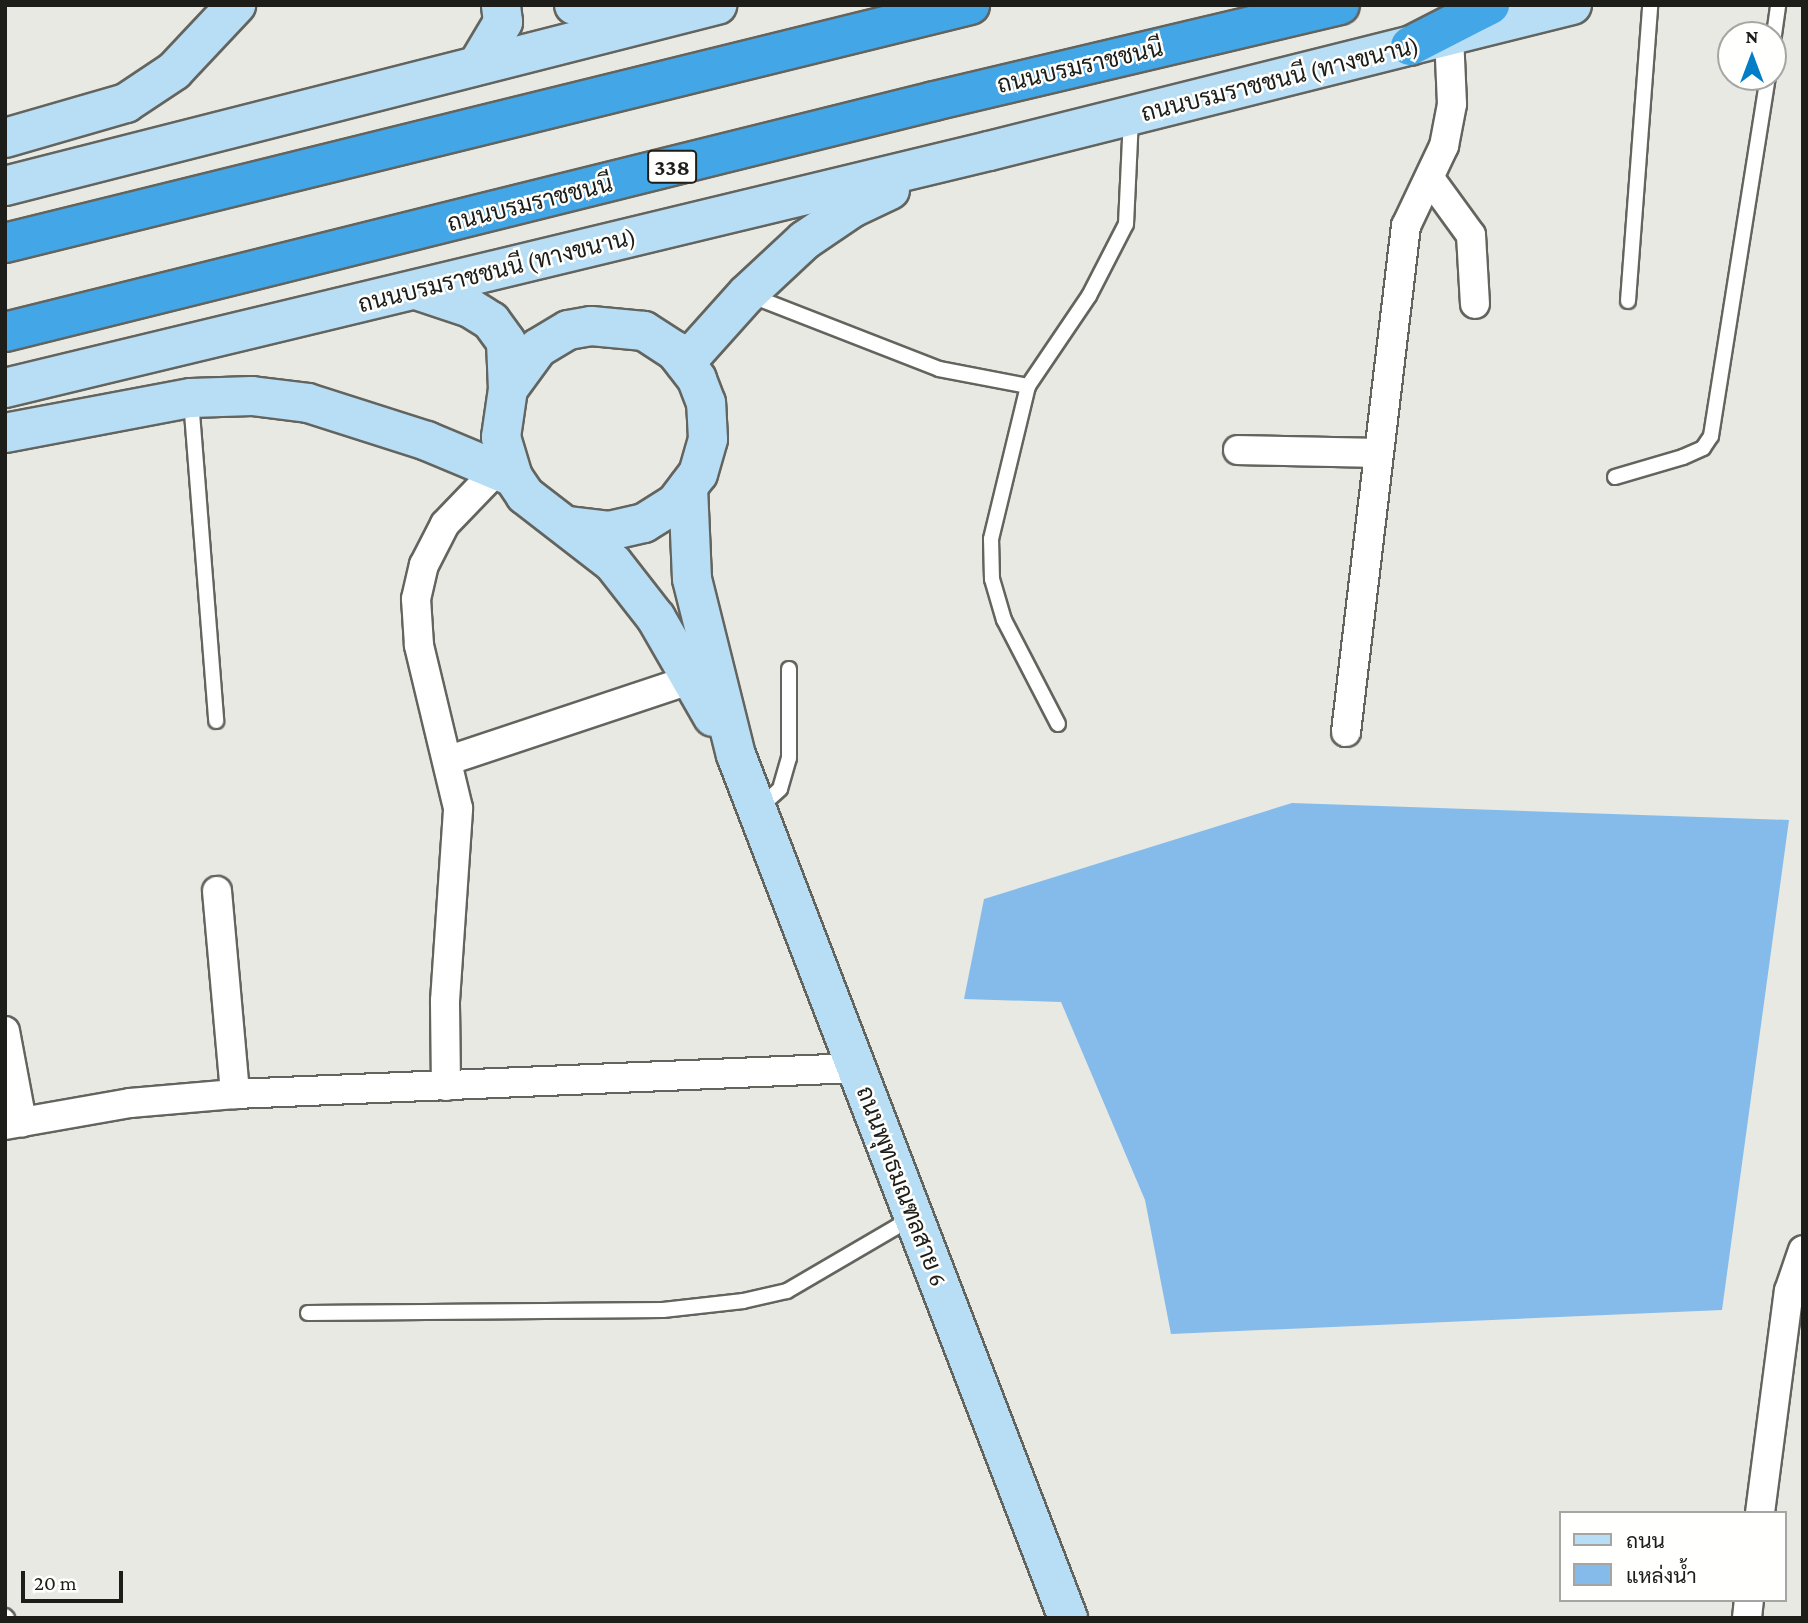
<!DOCTYPE html>
<meta charset="utf-8">
<style>
body{margin:0}
#map{position:relative;width:1808px;height:1623px;overflow:hidden;background:#e8e9e2;font-family:"Crimson Pro",Sarabun,serif}
div>[style]{position:absolute}
[style*='--x']{left:calc(var(--x)*1px);top:calc(var(--y)*1px);width:calc(var(--w)*1px);rotate:calc(var(--a)*1deg)}
.water>*{inset:0;background:#84bbeb}
.roads{filter:drop-shadow(2px 0 #64645f) drop-shadow(-2px 0 #64645f) drop-shadow(0 2px #64645f) drop-shadow(0 -2px #64645f)}
.service>*{height:14px;margin:-7px;padding:0 7px;transform-origin:7px;border-radius:7px;background:#fff}
.minor>*{height:28px;margin:-14px;padding:0 14px;transform-origin:14px;border-radius:14px;background:#fff}
.secondary>*{height:38px;margin:-19px;padding:0 19px;transform-origin:19px;border-radius:19px;background:#b8def6}
.trunk>*{height:38px;margin:-19px;padding:0 19px;transform-origin:19px;border-radius:19px;background:#43a6e6}
span{translate:-50% -50%;white-space:nowrap;text-align:center;line-height:1.15;-webkit-text-stroke:5px #fffffe;paint-order:stroke}
.shield-label span{padding:2px 5px;background:#fffffe;border:2px solid;border-radius:5px;-webkit-text-stroke-width:0}
.shield-label{font-size:23px;color:#1d1d1a;font-weight:700}
.street-label{font-size:24px;color:#1d1d1a}
.frame{position:absolute;inset:0;border:7px solid #1d1d1a;pointer-events:none}
.legend{position:absolute;left:1559px;top:1511px;width:228px;height:91px;box-sizing:border-box;background:#fffffe;border:2px solid #a5a5a3;margin:0;padding:9px 12px;list-style:none;font-size:21px;color:#1d1d1a}
.legend li{display:flex;align-items:center;gap:14px;height:35px}
.legend b{width:35px;border:2px solid #a5a5a3}
.north{position:absolute;left:1717px;top:21px;width:70px;height:70px;box-sizing:border-box;background:#fffffe;border:2px solid #a5a5a3;border-radius:50%;rotate:0deg;font-size:19px;font-weight:700;line-height:28px;text-align:center;color:#1d1d1a}
.north::after{content:'';display:block;margin:auto;width:24px;height:32px;background:#017ec7;clip-path:polygon(50% 0,100% 100%,50% 72%,0 100%)}
.scale{position:absolute;left:21px;top:1571px;width:102px;height:32px;box-sizing:border-box;border:4px solid #1d1d1a;border-top:0;padding-left:9px;font-size:21px;line-height:24px;white-space:nowrap;color:#1d1d1a;-webkit-text-stroke:5px #fffffe;paint-order:stroke}
</style>
<div id="map">
<div class="water">
<div style="clip-path:polygon(1292px 803px,1789px 820px,1722px 1310px,1171px 1334px,1145px 1200px,1061px 1002px,964px 999px,984px 899px)"></div>
</div>
<div class="roads">
<div class="service">
<div style="--x:1773;--y:42;--w:37;--a:-82"></div>
<div style="--x:752;--y:296;--w:201;--a:21.3"></div>
<div style="--x:939;--y:369;--w:91;--a:10.8"></div>
<div style="--x:1628;--y:301;--w:297;--a:-85.7"></div>
<div style="--x:191;--y:400;--w:322;--a:85.5"></div>
<div style="--x:1615;--y:477;--w:71;--a:-16.4"></div>
<div style="--x:1683;--y:457;--w:22;--a:-24"></div>
<div style="--x:1703;--y:448;--w:14;--a:-56"></div>
<div style="--x:1711;--y:436;--w:363;--a:-81"></div>
<div style="--x:1058;--y:724;--w:117;--a:-117.4"></div>
<div style="--x:1004;--y:620;--w:43;--a:-106.3"></div>
<div style="--x:992;--y:579;--w:40;--a:-91.4"></div>
<div style="--x:991;--y:539;--w:157;--a:-76.4"></div>
<div style="--x:1028;--y:386;--w:109;--a:-55.9"></div>
<div style="--x:1089;--y:296;--w:81;--a:-62.8"></div>
<div style="--x:1126;--y:224;--w:106;--a:-87.3"></div>
<div style="--x:760;--y:807;--w:27;--a:-42"></div>
<div style="--x:780;--y:789;--w:32;--a:-74"></div>
<div style="--x:789;--y:758;--w:89;--a:-90"></div>
<div style="--x:308;--y:1313;--w:355;--a:-0.5"></div>
<div style="--x:663;--y:1310;--w:81;--a:-6.4"></div>
<div style="--x:743;--y:1301;--w:45;--a:-12.8"></div>
<div style="--x:787;--y:1291;--w:145;--a:-30.3"></div>
<div style="--x:5;--y:1616;--w:3;--a:45"></div>
</div>
<div class="minor">
<div style="--x:1431;--y:180;--w:68;--a:54"></div>
<div style="--x:1471;--y:235;--w:69;--a:86.7"></div>
<div style="--x:1238;--y:450;--w:141;--a:1.2"></div>
<div style="--x:1346;--y:732;--w:510;--a:-83.24"></div>
<div style="--x:1406;--y:226;--w:89;--a:-64.6"></div>
<div style="--x:1444;--y:146;--w:43;--a:-79.2"></div>
<div style="--x:1452;--y:104;--w:68;--a:-92.5"></div>
<div style="--x:449;--y:760;--w:256;--a:-18.4"></div>
<div style="--x:217;--y:891;--w:204;--a:84.9"></div>
<div style="--x:5;--y:1031;--w:93;--a:79.4"></div>
<div style="--x:446;--y:1086;--w:85;--a:-90.7"></div>
<div style="--x:445;--y:1001;--w:193;--a:-86.1"></div>
<div style="--x:458;--y:808;--w:168;--a:-103.5"></div>
<div style="--x:419;--y:645;--w:46;--a:-93.7"></div>
<div style="--x:416;--y:599;--w:35;--a:-77"></div>
<div style="--x:424;--y:565;--w:46;--a:-62.9"></div>
<div style="--x:445;--y:524;--w:74;--a:-46.1"></div>
<div style="--x:5;--y:1125;--w:127;--a:-10"></div>
<div style="--x:130;--y:1103;--w:105;--a:-4.9"></div>
<div style="--x:235;--y:1094;--w:622;--a:-2.4"></div>
<div style="--x:1760;--y:1513;--w:224;--a:-82.6"></div>
<div style="--x:1789;--y:1291;--w:43;--a:-71.1"></div>
<div style="--x:1747;--y:1618;--w:18;--a:-84"></div>
</div>
<div class="secondary">
<div style="--x:574;--y:5;--w:23;--a:18"></div>
<div style="--x:596;--y:12;--w:45;--a:-1.3"></div>
<div style="--x:478;--y:64;--w:49;--a:-59.2"></div>
<div style="--x:503;--y:22;--w:17;--a:-97"></div>
<div style="--x:5;--y:138;--w:126;--a:-16.1"></div>
<div style="--x:126;--y:103;--w:58;--a:-33.7"></div>
<div style="--x:174;--y:71;--w:91;--a:-46.8"></div>
<div style="--x:5;--y:186;--w:735;--a:-14.26"></div>
<div style="--x:416;--y:290;--w:57;--a:18.4"></div>
<div style="--x:470;--y:308;--w:25;--a:32"></div>
<div style="--x:491;--y:321;--w:26;--a:54"></div>
<div style="--x:506;--y:342;--w:47;--a:87.6"></div>
<div style="--x:685;--y:363;--w:93;--a:-48.1"></div>
<div style="--x:747;--y:294;--w:79;--a:-43"></div>
<div style="--x:805;--y:240;--w:57;--a:-34.2"></div>
<div style="--x:852;--y:208;--w:42;--a:-25.3"></div>
<div style="--x:5;--y:388;--w:1012;--a:-13.54"></div>
<div style="--x:989;--y:151;--w:601;--a:-14.06"></div>
<div style="--x:5;--y:433;--w:189;--a:-10.7"></div>
<div style="--x:191;--y:398;--w:61;--a:-1.9"></div>
<div style="--x:252;--y:396;--w:56;--a:7.1"></div>
<div style="--x:308;--y:403;--w:125;--a:17.7"></div>
<div style="--x:427;--y:441;--w:93;--a:22.7"></div>
<div style="--x:688;--y:487;--w:92;--a:87.5"></div>
<div style="--x:692;--y:579;--w:181;--a:76"></div>
<div style="--x:736;--y:755;--w:925;--a:68.96"></div>
<div style="--x:569;--y:526;--w:40;--a:7.1"></div>
<div style="--x:609;--y:531;--w:36;--a:-13"></div>
<div style="--x:644;--y:523;--w:36;--a:-32"></div>
<div style="--x:675;--y:504;--w:38;--a:-53"></div>
<div style="--x:698;--y:474;--w:36;--a:-74"></div>
<div style="--x:708;--y:439;--w:36;--a:-93"></div>
<div style="--x:706;--y:403;--w:26;--a:-111"></div>
<div style="--x:697;--y:379;--w:36;--a:-128"></div>
<div style="--x:675;--y:351;--w:37;--a:-147"></div>
<div style="--x:644;--y:331;--w:53;--a:-174.6"></div>
<div style="--x:591;--y:326;--w:23;--a:170"></div>
<div style="--x:568;--y:330;--w:35;--a:149"></div>
<div style="--x:538;--y:348;--w:51;--a:126.2"></div>
<div style="--x:508;--y:389;--w:49;--a:98.3"></div>
<div style="--x:501;--y:437;--w:42;--a:73.3"></div>
<div style="--x:513;--y:477;--w:22;--a:56"></div>
<div style="--x:525;--y:495;--w:111;--a:37.7"></div>
<div style="--x:613;--y:563;--w:70;--a:52"></div>
<div style="--x:656;--y:618;--w:114;--a:60.1"></div>
</div>
<div class="trunk">
<div style="--x:1410;--y:46;--w:90;--a:-27.1"></div>
<div style="--x:5;--y:243;--w:994;--a:-13.85"></div>
<div style="--x:5;--y:332;--w:957;--a:-13.96"></div>
<div style="--x:934;--y:101;--w:417;--a:-13.3"></div>
</div>
</div>
<div class="shield-label">
<span style="left:672px;top:167px">338</span>
</div>
<div class="street-label">
<span style="left:1080px;top:66px;rotate:-13deg">ถนนบรมราชชนนี</span>
<span style="left:1280px;top:79px;rotate:-14deg">ถนนบรมราชชนนี (ทางขนาน)</span>
<span style="left:530px;top:203px;rotate:-14deg">ถนนบรมราชชนนี</span>
<span style="left:497px;top:270px;rotate:-14deg">ถนนบรมราชชนนี (ทางขนาน)</span>
<span style="left:902px;top:1186px;rotate:69deg">ถนนพุทธมณฑลสาย 6</span>
</div>
<div class="frame"></div>
<ul class="legend">
<li><b style="height:9px;background:#b8def6"></b>ถนน</li>
<li><b style="height:19px;background:#84bbeb"></b>แหล่งน้ำ</li>
</ul>
<div class="north">N</div>
<div class="scale">20 m</div>
</div>
